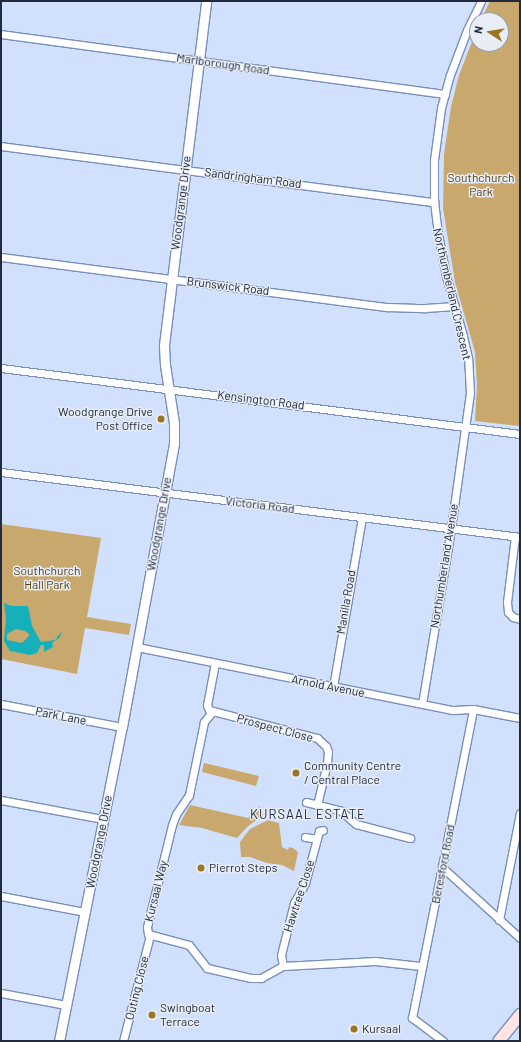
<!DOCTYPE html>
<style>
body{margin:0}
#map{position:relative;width:521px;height:1042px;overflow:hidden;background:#d1e0fc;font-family:Barlow,sans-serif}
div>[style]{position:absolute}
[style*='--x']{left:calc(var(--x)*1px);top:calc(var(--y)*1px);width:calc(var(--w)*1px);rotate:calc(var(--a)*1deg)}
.green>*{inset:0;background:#c8a86c}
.water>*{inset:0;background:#16b0bb}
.roads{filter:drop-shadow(1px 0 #788fb9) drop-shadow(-1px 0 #788fb9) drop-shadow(0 1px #788fb9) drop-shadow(0 -1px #788fb9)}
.minor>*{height:7px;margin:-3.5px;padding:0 3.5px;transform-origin:3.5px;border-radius:3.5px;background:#fff}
.tertiary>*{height:9px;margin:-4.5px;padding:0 4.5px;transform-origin:4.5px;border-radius:4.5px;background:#fff}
.secondary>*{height:11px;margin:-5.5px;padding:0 5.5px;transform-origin:5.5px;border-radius:5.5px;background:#fee4e2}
.dots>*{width:11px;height:11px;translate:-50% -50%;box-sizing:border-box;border:2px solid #e8edf6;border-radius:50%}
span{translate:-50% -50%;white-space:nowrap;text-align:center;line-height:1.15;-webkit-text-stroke:3px #e8edf6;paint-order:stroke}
.street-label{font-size:12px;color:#222b3d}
.park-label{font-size:12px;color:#564011}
.poi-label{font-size:12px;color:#222b3d}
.right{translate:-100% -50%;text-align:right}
.left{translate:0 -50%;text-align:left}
.neighbourhood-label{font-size:13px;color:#222b3d;letter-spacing:1px}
.frame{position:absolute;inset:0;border:2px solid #222b3d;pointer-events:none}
.north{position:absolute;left:469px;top:12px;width:40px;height:40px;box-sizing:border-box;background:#e8edf6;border:1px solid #999fac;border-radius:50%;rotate:282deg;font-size:11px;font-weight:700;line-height:16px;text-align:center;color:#222b3d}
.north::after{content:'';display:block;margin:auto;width:14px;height:18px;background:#9b7521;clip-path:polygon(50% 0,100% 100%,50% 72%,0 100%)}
</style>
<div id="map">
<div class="green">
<div style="clip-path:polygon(490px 1px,520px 1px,520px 426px,475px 421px,477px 384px,475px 352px,455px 282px,443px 208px,444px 154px,451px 107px,459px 75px,477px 29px,477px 44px,501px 44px,501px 20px,481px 20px)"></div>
<div style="clip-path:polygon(1px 524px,101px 538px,87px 617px,131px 624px,129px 635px,85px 628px,77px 674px,1px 659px)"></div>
<div style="clip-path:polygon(204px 763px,259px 776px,256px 786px,202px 772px)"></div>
<div style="clip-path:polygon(190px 805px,248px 818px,260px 806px,263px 815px,247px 827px,237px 838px,202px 828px,179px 825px)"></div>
<div style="clip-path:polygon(268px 820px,279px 823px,282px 847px,288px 850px,289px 847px,293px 848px,298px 852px,294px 871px,282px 865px,267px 863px,250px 857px,241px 857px,240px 842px,250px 829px)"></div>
</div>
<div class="water">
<div style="clip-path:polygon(evenodd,4px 603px,12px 606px,28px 606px,32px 626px,41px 642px,55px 640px,62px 631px,60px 637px,52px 643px,53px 647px,44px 652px,44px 645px,41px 645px,37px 653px,30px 655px,10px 651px,4px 641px,6px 618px,4px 603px,16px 629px,25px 631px,29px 634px,29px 636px,22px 643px,7px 640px,7px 634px,16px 629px)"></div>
</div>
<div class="roads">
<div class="minor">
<div style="--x:1;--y:34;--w:448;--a:7.7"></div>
<div style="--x:1;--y:146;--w:437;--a:7.4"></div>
<div style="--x:1;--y:257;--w:390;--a:7.4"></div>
<div style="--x:388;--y:307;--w:37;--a:2"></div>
<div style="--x:425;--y:308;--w:30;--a:-4"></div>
<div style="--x:1;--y:368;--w:523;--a:7.25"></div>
<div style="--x:1;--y:472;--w:523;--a:7.14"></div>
<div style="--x:515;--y:536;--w:66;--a:96.9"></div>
<div style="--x:507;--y:602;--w:10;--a:84"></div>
<div style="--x:508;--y:612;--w:7;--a:45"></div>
<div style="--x:513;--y:617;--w:7;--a:16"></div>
<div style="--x:137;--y:647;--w:322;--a:11.3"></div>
<div style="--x:453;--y:710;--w:20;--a:-3"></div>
<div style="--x:473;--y:709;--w:48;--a:10.8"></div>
<div style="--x:215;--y:663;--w:43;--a:100.8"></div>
<div style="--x:207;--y:705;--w:5;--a:68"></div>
<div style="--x:209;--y:710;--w:112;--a:14.5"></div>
<div style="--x:317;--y:738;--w:12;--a:42"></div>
<div style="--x:326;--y:746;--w:6;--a:72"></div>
<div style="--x:328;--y:752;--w:11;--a:95"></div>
<div style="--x:327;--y:763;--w:43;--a:103.4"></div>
<div style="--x:333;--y:687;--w:171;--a:-80.3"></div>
<div style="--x:1;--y:704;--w:123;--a:10.8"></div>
<div style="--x:422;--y:704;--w:178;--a:-80.6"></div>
<div style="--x:451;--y:528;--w:136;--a:-82"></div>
<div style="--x:470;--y:393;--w:35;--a:-93"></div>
<div style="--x:468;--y:358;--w:23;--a:-103"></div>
<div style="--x:463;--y:336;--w:62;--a:-105.8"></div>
<div style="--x:446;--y:276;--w:43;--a:-100.8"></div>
<div style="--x:438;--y:234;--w:32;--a:-97"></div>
<div style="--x:434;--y:202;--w:42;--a:-90"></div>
<div style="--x:434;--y:160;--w:52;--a:-82.3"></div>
<div style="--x:441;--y:108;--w:34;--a:-75"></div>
<div style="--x:450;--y:75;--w:48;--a:-69.3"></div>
<div style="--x:467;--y:30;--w:32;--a:-64"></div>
<div style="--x:212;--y:712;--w:13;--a:129"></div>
<div style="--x:204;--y:722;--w:75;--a:101.6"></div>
<div style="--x:189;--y:795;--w:23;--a:124"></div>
<div style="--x:176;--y:814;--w:12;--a:110"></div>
<div style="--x:172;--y:825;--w:105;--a:103.8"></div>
<div style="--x:147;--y:927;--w:7;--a:82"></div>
<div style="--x:148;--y:934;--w:42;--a:15"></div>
<div style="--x:189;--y:945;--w:29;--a:52"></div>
<div style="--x:207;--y:968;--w:45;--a:12.8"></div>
<div style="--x:251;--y:978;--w:10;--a:0"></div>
<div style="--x:261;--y:978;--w:25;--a:-29"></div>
<div style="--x:283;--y:966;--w:92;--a:-3.1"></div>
<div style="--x:375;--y:961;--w:46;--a:6.2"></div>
<div style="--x:1;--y:800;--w:104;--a:10.6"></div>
<div style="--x:306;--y:802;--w:36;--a:14"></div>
<div style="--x:341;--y:811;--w:20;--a:41"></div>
<div style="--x:356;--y:824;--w:56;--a:14.5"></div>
<div style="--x:305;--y:837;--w:12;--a:9"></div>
<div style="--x:443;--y:868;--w:104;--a:42.3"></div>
<div style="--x:1;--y:896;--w:86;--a:10.8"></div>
<div style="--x:499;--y:920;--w:109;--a:-78.9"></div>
<div style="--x:283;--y:966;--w:11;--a:-100"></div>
<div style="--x:281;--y:955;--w:54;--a:-76"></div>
<div style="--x:294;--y:903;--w:23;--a:-61"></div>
<div style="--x:305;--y:883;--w:54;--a:-74.9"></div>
<div style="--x:319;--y:831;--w:4;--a:-14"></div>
<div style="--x:1;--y:993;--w:66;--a:10.5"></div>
<div style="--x:123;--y:1041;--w:109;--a:-75.7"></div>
<div style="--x:443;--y:1041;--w:39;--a:-143"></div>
<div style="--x:412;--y:1018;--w:315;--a:-78.8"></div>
</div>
<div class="tertiary">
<div style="--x:59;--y:1041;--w:320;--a:-78.7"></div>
<div style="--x:122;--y:727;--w:289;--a:-79.6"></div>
<div style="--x:174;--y:443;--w:20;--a:-90"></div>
<div style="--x:174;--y:423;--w:59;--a:-98.8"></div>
<div style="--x:165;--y:365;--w:20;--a:-93"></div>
<div style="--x:164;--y:345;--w:347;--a:-83"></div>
</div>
<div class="secondary">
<div style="--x:498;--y:1041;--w:35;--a:-51"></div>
</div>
</div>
<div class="dots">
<div style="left:161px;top:419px;background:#9b7521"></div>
<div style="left:296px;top:773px;background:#9b7521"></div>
<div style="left:201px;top:868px;background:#9b7521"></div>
<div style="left:152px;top:1015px;background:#9b7521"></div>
<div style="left:354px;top:1029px;background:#9b7521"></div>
</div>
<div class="street-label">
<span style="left:223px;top:64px;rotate:8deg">Marlborough Road</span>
<span style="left:253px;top:178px;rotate:7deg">Sandringham Road</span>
<span style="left:181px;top:203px;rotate:-83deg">Woodgrange Drive</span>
<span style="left:228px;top:286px;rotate:7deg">Brunswick Road</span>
<span style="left:452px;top:294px;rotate:77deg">Northumberland Crescent</span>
<span style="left:261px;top:400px;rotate:7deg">Kensington Road</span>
<span style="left:260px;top:505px;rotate:7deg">Victoria Road</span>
<span style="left:159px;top:524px;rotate:-80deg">Woodgrange Drive</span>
<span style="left:444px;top:566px;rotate:-81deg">Northumberland Avenue</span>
<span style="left:346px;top:602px;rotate:-80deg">Manilla Road</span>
<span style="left:328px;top:686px;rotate:11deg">Arnold Avenue</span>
<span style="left:61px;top:716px;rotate:11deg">Park Lane</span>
<span style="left:275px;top:728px;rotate:15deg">Prospect Close</span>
<span style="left:99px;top:842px;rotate:-79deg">Woodgrange Drive</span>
<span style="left:443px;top:864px;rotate:-79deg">Beresford Road</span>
<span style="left:156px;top:891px;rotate:-76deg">Kursaal Way</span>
<span style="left:299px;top:896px;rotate:-72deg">Hawtree Close</span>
<span style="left:137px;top:988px;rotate:-76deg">Outing Close</span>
</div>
<div class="park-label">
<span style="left:481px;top:185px">Southchurch<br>Park</span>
<span style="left:47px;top:578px">Southchurch<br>Hall Park</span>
</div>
<div class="poi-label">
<span class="right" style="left:153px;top:419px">Woodgrange Drive<br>Post Office</span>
<span class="left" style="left:304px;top:773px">Community Centre<br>/ Central Place</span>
<span class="left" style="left:209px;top:868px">Pierrot Steps</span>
<span class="left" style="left:160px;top:1015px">Swingboat<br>Terrace</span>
<span class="left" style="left:362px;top:1029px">Kursaal</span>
</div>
<div class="neighbourhood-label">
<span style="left:308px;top:814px">KURSAAL ESTATE</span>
</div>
<div class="frame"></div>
<div class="north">N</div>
</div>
